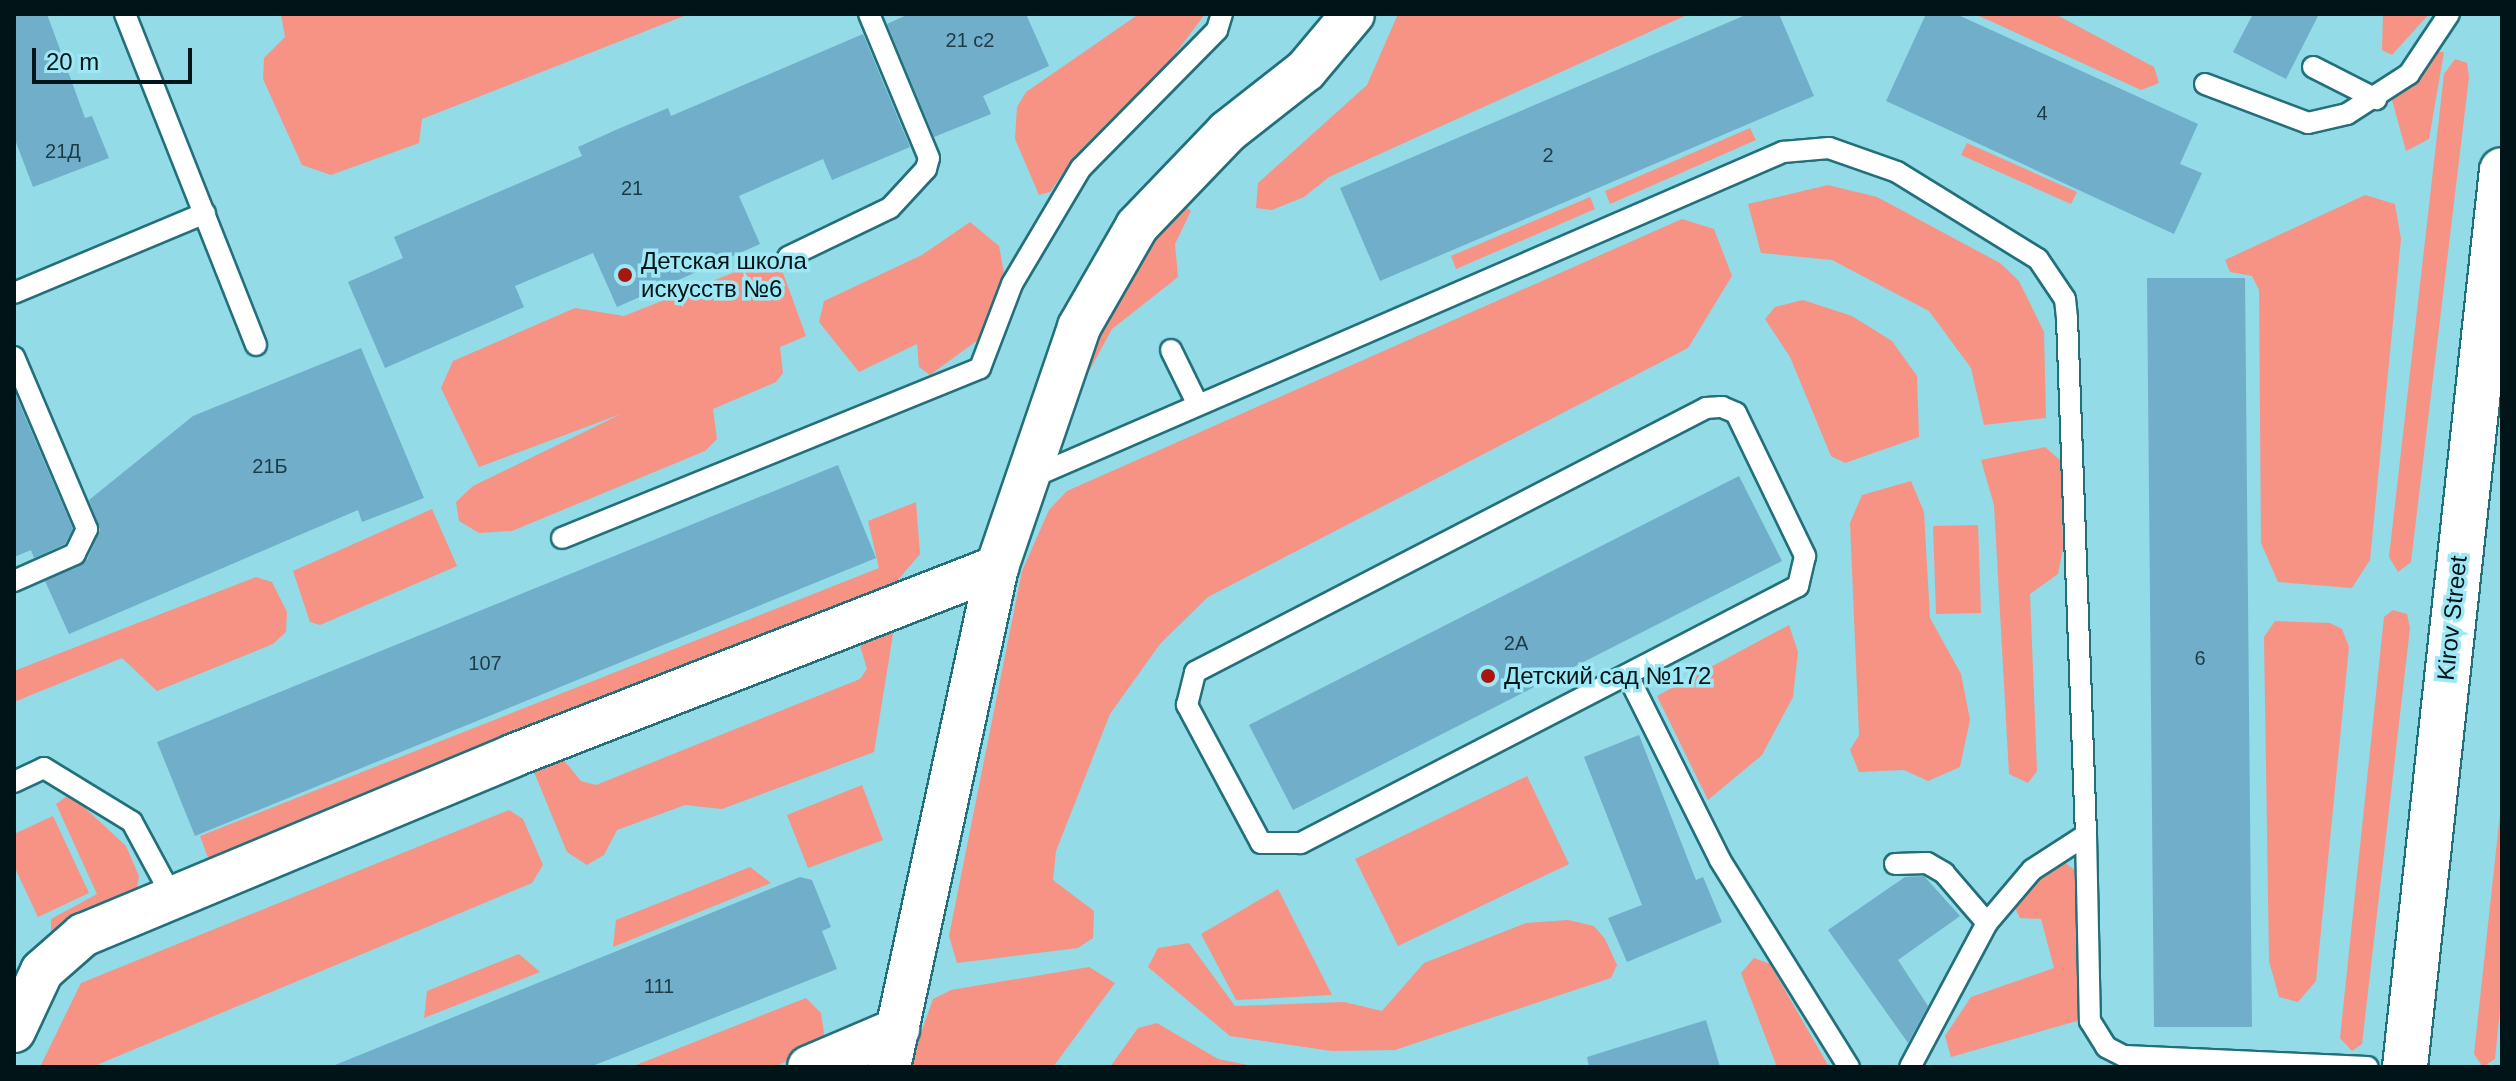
<!DOCTYPE html>
<meta charset="utf-8">
<style>
body{margin:0}
#map{position:relative;width:2516px;height:1081px;overflow:hidden;background:#92dbe7;font-family:Helvetica,sans-serif}
div>[style]{position:absolute}
[style*='--x']{left:calc(var(--x)*1px);top:calc(var(--y)*1px);width:calc(var(--w)*1px);rotate:calc(var(--a)*1deg)}
.green>*{inset:0;background:#f69385}
.building>*{inset:0;background:#71aeca}
.roads{filter:drop-shadow(2px 0 #22707b) drop-shadow(-2px 0 #22707b) drop-shadow(0 2px #22707b) drop-shadow(0 -2px #22707b)}
.service>*{height:20px;margin:-10px;padding:0 10px;transform-origin:10px;border-radius:10px;background:#fff}
.minor>*{height:42px;margin:-21px;padding:0 21px;transform-origin:21px;border-radius:21px;background:#fff}
.secondary>*{height:44px;margin:-22px;padding:0 22px;transform-origin:22px;border-radius:22px;background:#fff}
.dots>*{width:22px;height:22px;translate:-50% -50%;box-sizing:border-box;border:4px solid #9ee8f5;border-radius:50%}
span{translate:-50% -50%;white-space:nowrap;text-align:center;line-height:1.15;-webkit-text-stroke:7px #9ee8f5;paint-order:stroke}
.number-label{font-size:20px;color:#1d3b44}
.number-label span{-webkit-text-stroke-width:0}
.poi-label{font-size:24px;color:#011518}
.left{translate:0 -50%;text-align:left}
.street-label{font-size:24px;color:#011518}
.frame{position:absolute;inset:0;border:16px solid #011518;pointer-events:none}
.scale{position:absolute;left:32px;top:48px;width:160px;height:36px;box-sizing:border-box;border:4px solid #011518;border-top:0;padding-left:10px;font-size:24px;line-height:28px;white-space:nowrap;color:#011518;-webkit-text-stroke:6px #9ee8f5;paint-order:stroke}
</style>
<div id="map">
<div class="green">
<div style="clip-path:polygon(281px 14px,689px 14px,422px 119px,419px 143px,331px 175px,302px 165px,263px 79px,264px 58px,285px 37px)"></div>
<div style="clip-path:polygon(1139px 14px,1205px 14px,1173px 57px,1074px 157px,1050px 192px,1039px 195px,1015px 139px,1017px 107px,1026px 92px)"></div>
<div style="clip-path:polygon(1398px 14px,1689px 14px,1329px 177px,1304px 197px,1272px 210px,1256px 208px,1258px 183px,1367px 85px)"></div>
<div style="clip-path:polygon(1975px 14px,2055px 14px,2154px 67px,2159px 83px,2141px 90px)"></div>
<div style="clip-path:polygon(2383px 14px,2429px 14px,2392px 55px,2382px 50px)"></div>
<div style="clip-path:polygon(2434px 52px,2444px 52px,2429px 139px,2406px 151px,2392px 100px)"></div>
<div style="clip-path:polygon(2455px 59px,2467px 63px,2469px 77px,2411px 562px,2398px 572px,2389px 557px,2444px 74px)"></div>
<div style="clip-path:polygon(1750px 128px,1756px 140px,1610px 204px,1605px 191px)"></div>
<div style="clip-path:polygon(1967px 143px,2077px 192px,2071px 204px,1961px 155px)"></div>
<div style="clip-path:polygon(1828px 185px,1877px 197px,2000px 263px,2019px 281px,2044px 332px,2046px 418px,1984px 425px,1971px 368px,1929px 311px,1832px 260px,1761px 253px,1748px 204px)"></div>
<div style="clip-path:polygon(2365px 195px,2395px 204px,2401px 239px,2370px 560px,2352px 588px,2278px 582px,2261px 543px,2259px 290px,2252px 276px,2230px 272px,2225px 260px)"></div>
<div style="clip-path:polygon(1590px 197px,1595px 209px,1456px 269px,1451px 256px)"></div>
<div style="clip-path:polygon(1179px 201px,1191px 211px,1175px 244px,1178px 277px,1112px 329px,1080px 388px,1088px 331px)"></div>
<div style="clip-path:polygon(1682px 219px,1714px 229px,1732px 276px,1688px 348px,1208px 597px,1160px 644px,1110px 714px,1056px 851px,1053px 880px,1094px 911px,1093px 938px,1078px 948px,957px 963px,949px 936px,1022px 571px,1049px 510px,1067px 491px)"></div>
<div style="clip-path:polygon(970px 222px,999px 246px,1005px 278px,982px 337px,930px 375px,919px 367px,917px 344px,859px 372px,819px 322px,824px 301px,922px 255px)"></div>
<div style="clip-path:polygon(770px 258px,779px 262px,806px 336px,780px 347px,783px 373px,776px 382px,713px 409px,717px 439px,705px 451px,512px 531px,479px 533px,459px 521px,456px 502px,473px 486px,621px 414px,479px 467px,441px 388px,453px 361px,575px 308px,624px 316px)"></div>
<div style="clip-path:polygon(1803px 300px,1852px 316px,1892px 341px,1917px 376px,1919px 437px,1845px 463px,1831px 456px,1790px 357px,1765px 319px,1775px 307px)"></div>
<div style="clip-path:polygon(2045px 447px,2061px 461px,2063px 548px,2058px 574px,2030px 594px,2037px 771px,2028px 783px,2009px 774px,1994px 505px,1981px 460px)"></div>
<div style="clip-path:polygon(1911px 481px,1924px 512px,1930px 618px,1961px 674px,1970px 720px,1960px 767px,1928px 781px,1904px 770px,1859px 772px,1850px 750px,1859px 735px,1850px 523px,1862px 495px)"></div>
<div style="clip-path:polygon(916px 502px,920px 554px,885px 595px,210px 863px,200px 836px,879px 568px,868px 521px)"></div>
<div style="clip-path:polygon(432px 509px,457px 566px,320px 625px,310px 622px,293px 571px)"></div>
<div style="clip-path:polygon(1978px 525px,1981px 613px,1936px 614px,1933px 526px)"></div>
<div style="clip-path:polygon(256px 577px,272px 582px,287px 612px,286px 632px,273px 644px,157px 691px,122px 658px,14px 702px,14px 671px)"></div>
<div style="clip-path:polygon(2393px 610px,2407px 614px,2410px 628px,2362px 1044px,2352px 1051px,2340px 1038px,2384px 617px)"></div>
<div style="clip-path:polygon(2275px 621px,2330px 623px,2342px 629px,2349px 647px,2316px 981px,2298px 1002px,2279px 997px,2269px 961px,2264px 637px)"></div>
<div style="clip-path:polygon(1789px 625px,1798px 652px,1793px 697px,1762px 755px,1708px 800px,1657px 696px)"></div>
<div style="clip-path:polygon(894px 628px,874px 752px,722px 809px,685px 805px,617px 830px,604px 855px,587px 865px,567px 852px,534px 772px,546px 759px,562px 758px,581px 781px,596px 785px,860px 679px,867px 669px,858px 639px)"></div>
<div style="clip-path:polygon(1527px 776px,1569px 864px,1398px 946px,1355px 859px)"></div>
<div style="clip-path:polygon(862px 785px,883px 840px,808px 868px,787px 815px)"></div>
<div style="clip-path:polygon(70px 794px,126px 846px,139px 876px,136px 895px,58px 937px,51px 935px,51px 919px,97px 894px,56px 804px)"></div>
<div style="clip-path:polygon(2502px 795px,2502px 989px,2495px 1059px,2483px 1067px,2474px 1054px)"></div>
<div style="clip-path:polygon(509px 810px,523px 819px,543px 865px,532px 883px,92px 1067px,40px 1067px,81px 983px)"></div>
<div style="clip-path:polygon(53px 816px,89px 893px,38px 917px,14px 866px,14px 834px)"></div>
<div style="clip-path:polygon(2063px 861px,2077px 872px,2077px 1021px,1951px 1057px,1945px 1036px,1971px 997px,2054px 968px,2041px 919px,2020px 918px,2012px 902px)"></div>
<div style="clip-path:polygon(750px 867px,771px 883px,613px 947px,616px 920px)"></div>
<div style="clip-path:polygon(1278px 889px,1332px 995px,1236px 1000px,1201px 934px)"></div>
<div style="clip-path:polygon(1568px 920px,1594px 926px,1605px 939px,1617px 965px,1611px 978px,1395px 1050px,1332px 1051px,1230px 1036px,1148px 967px,1158px 948px,1189px 943px,1235px 1006px,1344px 1002px,1382px 1011px,1424px 963px,1526px 923px)"></div>
<div style="clip-path:polygon(519px 954px,540px 972px,424px 1018px,427px 991px)"></div>
<div style="clip-path:polygon(1754px 958px,1770px 964px,1829px 1067px,1777px 1067px,1741px 973px)"></div>
<div style="clip-path:polygon(1089px 967px,1115px 983px,1053px 1067px,909px 1067px,933px 999px,951px 990px)"></div>
<div style="clip-path:polygon(806px 998px,821px 1013px,826px 1046px,773px 1067px,631px 1067px)"></div>
<div style="clip-path:polygon(1157px 1023px,1218px 1059px,1257px 1067px,1110px 1067px,1138px 1028px)"></div>
</div>
<div class="building">
<div style="clip-path:polygon(14px 14px,47px 14px,85px 118px,92px 116px,109px 158px,33px 187px,14px 137px)"></div>
<div style="clip-path:polygon(909px 14px,1026px 14px,1049px 66px,983px 96px,991px 114px,934px 137px,887px 24px)"></div>
<div style="clip-path:polygon(1748px 14px,1779px 14px,1814px 96px,1380px 281px,1340px 188px)"></div>
<div style="clip-path:polygon(1926px 14px,1956px 14px,2198px 124px,2180px 164px,2202px 173px,2174px 234px,1886px 101px)"></div>
<div style="clip-path:polygon(2253px 14px,2319px 14px,2286px 79px,2233px 52px)"></div>
<div style="clip-path:polygon(863px 34px,910px 147px,832px 180px,823px 159px,739px 196px,760px 244px,617px 307px,593px 253px,515px 286px,524px 307px,385px 368px,348px 282px,403px 258px,394px 237px,582px 156px,578px 147px,618px 129px,668px 108px,671px 116px)"></div>
<div style="clip-path:polygon(2147px 278px,2245px 278px,2252px 1027px,2154px 1027px)"></div>
<div style="clip-path:polygon(361px 348px,424px 498px,362px 522px,358px 510px,69px 634px,45px 581px,87px 560px,100px 530px,89px 500px,193px 416px)"></div>
<div style="clip-path:polygon(14px 391px,73px 529px,65px 544px,34px 558px,31px 550px,14px 557px)"></div>
<div style="clip-path:polygon(838px 465px,876px 558px,195px 836px,157px 742px)"></div>
<div style="clip-path:polygon(1739px 476px,1782px 561px,1293px 810px,1249px 725px)"></div>
<div style="clip-path:polygon(1639px 735px,1696px 880px,1703px 877px,1722px 922px,1627px 962px,1608px 918px,1642px 905px,1584px 757px)"></div>
<div style="clip-path:polygon(1924px 876px,1960px 916px,1898px 960px,1928px 1006px,1908px 1043px,1828px 930px,1905px 877px)"></div>
<div style="clip-path:polygon(800px 877px,812px 880px,831px 927px,822px 931px,837px 969px,590px 1067px,330px 1067px)"></div>
<div style="clip-path:polygon(1706px 1020px,1720px 1067px,1589px 1067px,1587px 1057px)"></div>
</div>
<div class="roads">
<div class="service">
<div style="--x:125;--y:14;--w:356;--a:68.4"></div>
<div style="--x:2313;--y:67;--w:71;--a:26.9"></div>
<div style="--x:2205;--y:84;--w:110;--a:20.7"></div>
<div style="--x:2308;--y:123;--w:40;--a:-13"></div>
<div style="--x:2347;--y:114;--w:74;--a:-32.8"></div>
<div style="--x:2409;--y:74;--w:72;--a:-56.3"></div>
<div style="--x:788;--y:257;--w:113;--a:-25.7"></div>
<div style="--x:890;--y:208;--w:53;--a:-47.3"></div>
<div style="--x:926;--y:169;--w:11;--a:-75"></div>
<div style="--x:929;--y:158;--w:156;--a:-112.6"></div>
<div style="--x:14;--y:293;--w:207;--a:-22.7"></div>
<div style="--x:1171;--y:350;--w:59;--a:63.9"></div>
<div style="--x:14;--y:357;--w:187;--a:67"></div>
<div style="--x:87;--y:529;--w:28;--a:116"></div>
<div style="--x:75;--y:554;--w:67;--a:156.1"></div>
<div style="--x:1722;--y:407;--w:15;--a:23"></div>
<div style="--x:1736;--y:413;--w:159;--a:64.2"></div>
<div style="--x:1805;--y:556;--w:31;--a:103"></div>
<div style="--x:1798;--y:586;--w:560;--a:152.66"></div>
<div style="--x:1301;--y:843;--w:40;--a:180"></div>
<div style="--x:1261;--y:843;--w:157;--a:-118.2"></div>
<div style="--x:1187;--y:705;--w:34;--a:-76"></div>
<div style="--x:1195;--y:672;--w:575;--a:-27.32"></div>
<div style="--x:1706;--y:408;--w:16;--a:-4"></div>
<div style="--x:1028;--y:479;--w:823;--a:-23.42"></div>
<div style="--x:1783;--y:152;--w:46;--a:-5"></div>
<div style="--x:1829;--y:148;--w:72;--a:19.4"></div>
<div style="--x:1897;--y:172;--w:166;--a:31.7"></div>
<div style="--x:2038;--y:259;--w:48;--a:56"></div>
<div style="--x:2065;--y:299;--w:20;--a:84"></div>
<div style="--x:2067;--y:319;--w:516;--a:87.89"></div>
<div style="--x:2086;--y:835;--w:64;--a:147.1"></div>
<div style="--x:2032;--y:870;--w:70;--a:130.3"></div>
<div style="--x:1987;--y:923;--w:163;--a:118.1"></div>
<div style="--x:562;--y:538;--w:451;--a:-22.1"></div>
<div style="--x:980;--y:368;--w:90;--a:-69.1"></div>
<div style="--x:1012;--y:284;--w:135;--a:-59.3"></div>
<div style="--x:1081;--y:168;--w:194;--a:-45.4"></div>
<div style="--x:1217;--y:30;--w:17;--a:-73"></div>
<div style="--x:1628;--y:676;--w:206;--a:63.4"></div>
<div style="--x:1720;--y:860;--w:244;--a:58.1"></div>
<div style="--x:14;--y:782;--w:33;--a:-25"></div>
<div style="--x:44;--y:768;--w:103;--a:31.5"></div>
<div style="--x:132;--y:822;--w:84;--a:61.6"></div>
<div style="--x:2086;--y:835;--w:186;--a:88.8"></div>
<div style="--x:2090;--y:1021;--w:31;--a:58"></div>
<div style="--x:2106;--y:1047;--w:20;--a:27"></div>
<div style="--x:2124;--y:1056;--w:244;--a:2.6"></div>
<div style="--x:1895;--y:864;--w:32;--a:-2"></div>
<div style="--x:1927;--y:863;--w:20;--a:30"></div>
<div style="--x:1944;--y:873;--w:66;--a:49.3"></div>
</div>
<div class="minor">
<div style="--x:14;--y:1031;--w:66;--a:-65"></div>
<div style="--x:42;--y:971;--w:55;--a:-41.3"></div>
<div style="--x:83;--y:935;--w:465;--a:-22.6"></div>
<div style="--x:512;--y:756;--w:521;--a:-21.29"></div>
<div style="--x:809;--y:1067;--w:97;--a:-23.1"></div>
<div style="--x:889;--y:1067;--w:512;--a:-77.81"></div>
<div style="--x:997;--y:567;--w:254;--a:-71.1"></div>
<div style="--x:1079;--y:327;--w:116;--a:-60.1"></div>
<div style="--x:1137;--y:226;--w:130;--a:-46.2"></div>
<div style="--x:1227;--y:132;--w:100;--a:-38.1"></div>
<div style="--x:1306;--y:70;--w:73;--a:-50"></div>
</div>
<div class="secondary">
<div style="--x:2405;--y:1067;--w:902;--a:-83.83"></div>
</div>
</div>
<div class="dots">
<div style="left:625px;top:275px;background:#a81610"></div>
<div style="left:1488px;top:676px;background:#a81610"></div>
</div>
<div class="number-label">
<span style="left:970px;top:40px">21 с2</span>
<span style="left:2042px;top:113px">4</span>
<span style="left:63px;top:151px">21Д</span>
<span style="left:1548px;top:155px">2</span>
<span style="left:632px;top:188px">21</span>
<span style="left:270px;top:466px">21Б</span>
<span style="left:1516px;top:643px">2А</span>
<span style="left:2200px;top:658px">6</span>
<span style="left:485px;top:663px">107</span>
<span style="left:659px;top:986px">111</span>
</div>
<div class="poi-label">
<span class="left" style="left:641px;top:275px">Детская школа<br>искусств №6</span>
<span class="left" style="left:1504px;top:676px">Детский сад №172</span>
</div>
<div class="street-label">
<span style="left:2452px;top:618px;rotate:-84deg">Kirov Street</span>
</div>
<div class="frame"></div>
<div class="scale">20 m</div>
</div>
